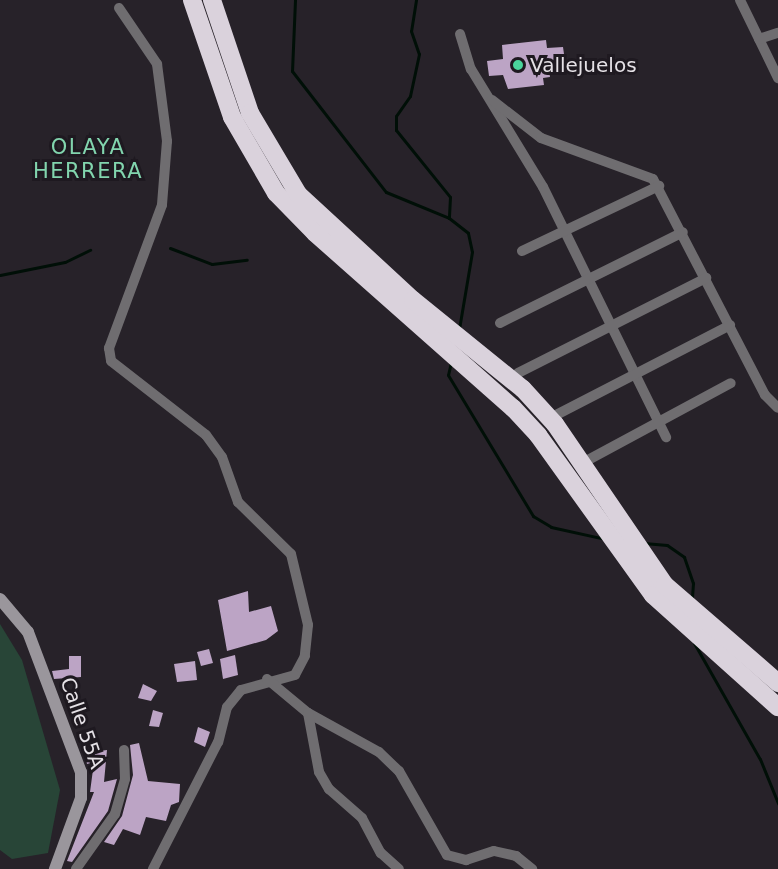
<!DOCTYPE html>
<style>
body{margin:0}
#map{position:relative;width:778px;height:869px;overflow:hidden;background:#272229;font-family:"DejaVu Sans",sans-serif}
div>[style]{position:absolute}
[style*='--x']{left:calc(var(--x)*1px);top:calc(var(--y)*1px);width:calc(var(--w)*1px);rotate:calc(var(--a)*1deg)}
.green>*{inset:0;background:#284537}
.stream>*{height:3px;margin:-1.5px;padding:0 1.5px;transform-origin:1.5px;border-radius:1.5px;background:#000f07}
.building>*{inset:0;background:#bca4c5}
.street>*{height:10px;margin:-5px;padding:0 5px;transform-origin:5px;border-radius:5px;background:#6f6d70}
.secondary>*{height:12px;margin:-6px;padding:0 6px;transform-origin:6px;border-radius:6px;background:#9a969c}
.highway>*{height:18px;margin:-9px;padding:0 9px;transform-origin:9px;border-radius:9px;background:#dad2dc}
.dots>*{width:16px;height:16px;translate:-50% -50%;box-sizing:border-box;border:3px solid #1e1920;border-radius:50%}
span{translate:-50% -50%;white-space:nowrap;text-align:center;line-height:1.15;-webkit-text-stroke:6px #1e1920;paint-order:stroke}
.poi-label{font-size:20px;color:#e5e1e6}
.left{translate:0 -50%;text-align:left}
.street-label{font-size:20px;color:#e5e1e6}
.neighbourhood-label{font-size:21px;color:#82d5ae;letter-spacing:1.5px}
</style>
<div id="map">
<div class="green">
<div style="clip-path:polygon(0 624px,22px 660px,60px 790px,48px 853px,12px 859px,0 850px)"></div>
</div>
<div class="stream">
<div style="--x:295;--y:0;--w:71;--a:92.4"></div>
<div style="--x:292;--y:71;--w:153;--a:52.2"></div>
<div style="--x:386;--y:192;--w:68;--a:22.4"></div>
<div style="--x:449;--y:218;--w:24;--a:38"></div>
<div style="--x:468;--y:233;--w:19;--a:78"></div>
<div style="--x:472;--y:252;--w:78;--a:99.6"></div>
<div style="--x:416;--y:0;--w:31;--a:99"></div>
<div style="--x:411;--y:31;--w:24;--a:71"></div>
<div style="--x:419;--y:54;--w:43;--a:102.1"></div>
<div style="--x:410;--y:96;--w:24;--a:125"></div>
<div style="--x:396;--y:116;--w:14;--a:90"></div>
<div style="--x:396;--y:130;--w:86;--a:51.1"></div>
<div style="--x:450;--y:197;--w:21;--a:93"></div>
<div style="--x:170;--y:248;--w:45;--a:20.9"></div>
<div style="--x:212;--y:264;--w:35;--a:-7"></div>
<div style="--x:0;--y:275;--w:66;--a:-11.3"></div>
<div style="--x:65;--y:262;--w:28;--a:-26"></div>
<div style="--x:451;--y:362;--w:13;--a:103"></div>
<div style="--x:448;--y:375;--w:165;--a:58.9"></div>
<div style="--x:533;--y:516;--w:21;--a:31"></div>
<div style="--x:551;--y:527;--w:55;--a:12.5"></div>
<div style="--x:644;--y:543;--w:23;--a:5"></div>
<div style="--x:667;--y:545;--w:21;--a:35"></div>
<div style="--x:684;--y:557;--w:28;--a:71"></div>
<div style="--x:693;--y:583;--w:15;--a:94"></div>
<div style="--x:694;--y:643;--w:133;--a:60.4"></div>
<div style="--x:760;--y:759;--w:48;--a:67.8"></div>
</div>
<div class="building">
<div style="clip-path:polygon(546px 40px,547px 48px,563px 47px,565px 61px,548px 63px,550px 77px,543px 78px,544px 85px,508px 89px,503px 75px,489px 76px,487px 61px,503px 59px,502px 45px)"></div>
<div style="clip-path:polygon(248px 591px,249px 612px,271px 606px,278px 631px,266px 640px,227px 651px,218px 600px)"></div>
<div style="clip-path:polygon(209px 649px,213px 663px,201px 666px,197px 652px)"></div>
<div style="clip-path:polygon(235px 655px,238px 675px,223px 679px,220px 659px)"></div>
<div style="clip-path:polygon(69px 656px,81px 656px,81px 677px,54px 679px,52px 671px,69px 669px)"></div>
<div style="clip-path:polygon(195px 661px,197px 680px,177px 682px,174px 664px)"></div>
<div style="clip-path:polygon(143px 684px,157px 691px,151px 701px,138px 698px)"></div>
<div style="clip-path:polygon(153px 710px,163px 713px,159px 727px,149px 726px)"></div>
<div style="clip-path:polygon(198px 727px,210px 732px,205px 747px,194px 742px)"></div>
<div style="clip-path:polygon(139px 743px,148px 781px,180px 784px,179px 802px,171px 805px,166px 821px,146px 817px,140px 835px,123px 829px,114px 845px,104px 842px,122px 816px,133px 775px,130px 745px)"></div>
<div style="clip-path:polygon(107px 750px,104px 782px,117px 779px,108px 811px,72px 862px,67px 861px,94px 792px,90px 792px,94px 762px,87px 764px,85px 753px)"></div>
</div>
<div class="street">
<div style="--x:740;--y:0;--w:87;--a:64"></div>
<div style="--x:119;--y:8;--w:68;--a:55.8"></div>
<div style="--x:157;--y:64;--w:78;--a:82.6"></div>
<div style="--x:167;--y:141;--w:64;--a:94.5"></div>
<div style="--x:162;--y:205;--w:153;--a:110.3"></div>
<div style="--x:109;--y:348;--w:13;--a:81"></div>
<div style="--x:111;--y:361;--w:120;--a:37.9"></div>
<div style="--x:206;--y:435;--w:27;--a:54"></div>
<div style="--x:222;--y:457;--w:48;--a:70.4"></div>
<div style="--x:238;--y:502;--w:74;--a:44.5"></div>
<div style="--x:291;--y:554;--w:73;--a:76.5"></div>
<div style="--x:308;--y:625;--w:31;--a:96"></div>
<div style="--x:305;--y:656;--w:21;--a:118"></div>
<div style="--x:295;--y:675;--w:56;--a:164.5"></div>
<div style="--x:241;--y:690;--w:22;--a:129"></div>
<div style="--x:227;--y:707;--w:36;--a:104"></div>
<div style="--x:218;--y:742;--w:143;--a:117.1"></div>
<div style="--x:460;--y:34;--w:37;--a:73"></div>
<div style="--x:471;--y:69;--w:138;--a:58.6"></div>
<div style="--x:543;--y:187;--w:279;--a:63.8"></div>
<div style="--x:759;--y:39;--w:20;--a:-18"></div>
<div style="--x:492;--y:100;--w:62;--a:37.8"></div>
<div style="--x:541;--y:138;--w:119;--a:20.1"></div>
<div style="--x:653;--y:179;--w:243;--a:62.6"></div>
<div style="--x:765;--y:395;--w:18;--a:45"></div>
<div style="--x:522;--y:251;--w:152;--a:-25.4"></div>
<div style="--x:500;--y:323;--w:204;--a:-26.4"></div>
<div style="--x:518;--y:373;--w:211;--a:-26.8"></div>
<div style="--x:556;--y:415;--w:196;--a:-27.3"></div>
<div style="--x:588;--y:460;--w:162;--a:-28.3"></div>
<div style="--x:267;--y:679;--w:53;--a:39.7"></div>
<div style="--x:308;--y:713;--w:81;--a:28.8"></div>
<div style="--x:379;--y:752;--w:28;--a:44"></div>
<div style="--x:399;--y:771;--w:97;--a:60.3"></div>
<div style="--x:447;--y:855;--w:20;--a:15"></div>
<div style="--x:466;--y:860;--w:29;--a:-18"></div>
<div style="--x:494;--y:851;--w:23;--a:13"></div>
<div style="--x:516;--y:856;--w:21;--a:39"></div>
<div style="--x:308;--y:713;--w:60;--a:79.4"></div>
<div style="--x:319;--y:772;--w:20;--a:60"></div>
<div style="--x:329;--y:789;--w:44;--a:41.3"></div>
<div style="--x:362;--y:818;--w:40;--a:62"></div>
<div style="--x:381;--y:853;--w:24;--a:42"></div>
<div style="--x:76;--y:869;--w:67;--a:-54.7"></div>
<div style="--x:115;--y:814;--w:36;--a:-74"></div>
<div style="--x:125;--y:779;--w:29;--a:-92"></div>
</div>
<div class="secondary">
<div style="--x:0;--y:599;--w:43;--a:49.7"></div>
<div style="--x:28;--y:632;--w:150;--a:69.3"></div>
<div style="--x:81;--y:772;--w:26;--a:90"></div>
<div style="--x:81;--y:798;--w:76;--a:110.1"></div>
</div>
<div class="highway">
<div style="--x:192;--y:0;--w:124;--a:71.1"></div>
<div style="--x:232;--y:117;--w:88;--a:59.9"></div>
<div style="--x:276;--y:193;--w:56;--a:45.7"></div>
<div style="--x:315;--y:233;--w:264;--a:41.5"></div>
<div style="--x:513;--y:408;--w:37;--a:47"></div>
<div style="--x:538;--y:435;--w:197;--a:54.3"></div>
<div style="--x:653;--y:595;--w:168;--a:41.9"></div>
<div style="--x:212;--y:0;--w:119;--a:71.4"></div>
<div style="--x:250;--y:113;--w:94;--a:59.3"></div>
<div style="--x:298;--y:194;--w:156;--a:42.7"></div>
<div style="--x:413;--y:300;--w:141;--a:39"></div>
<div style="--x:523;--y:389;--w:47;--a:47.6"></div>
<div style="--x:555;--y:424;--w:195;--a:55.7"></div>
<div style="--x:665;--y:585;--w:150;--a:40.9"></div>
</div>
<div class="dots">
<div style="left:518px;top:65px;background:#4ad49c"></div>
</div>
<div class="poi-label">
<span class="left" style="left:530px;top:65px">Vallejuelos</span>
</div>
<div class="street-label">
<span style="left:82px;top:723px;rotate:71deg">Calle 55A</span>
</div>
<div class="neighbourhood-label">
<span style="left:88px;top:159px">OLAYA<br>HERRERA</span>
</div>
</div>
